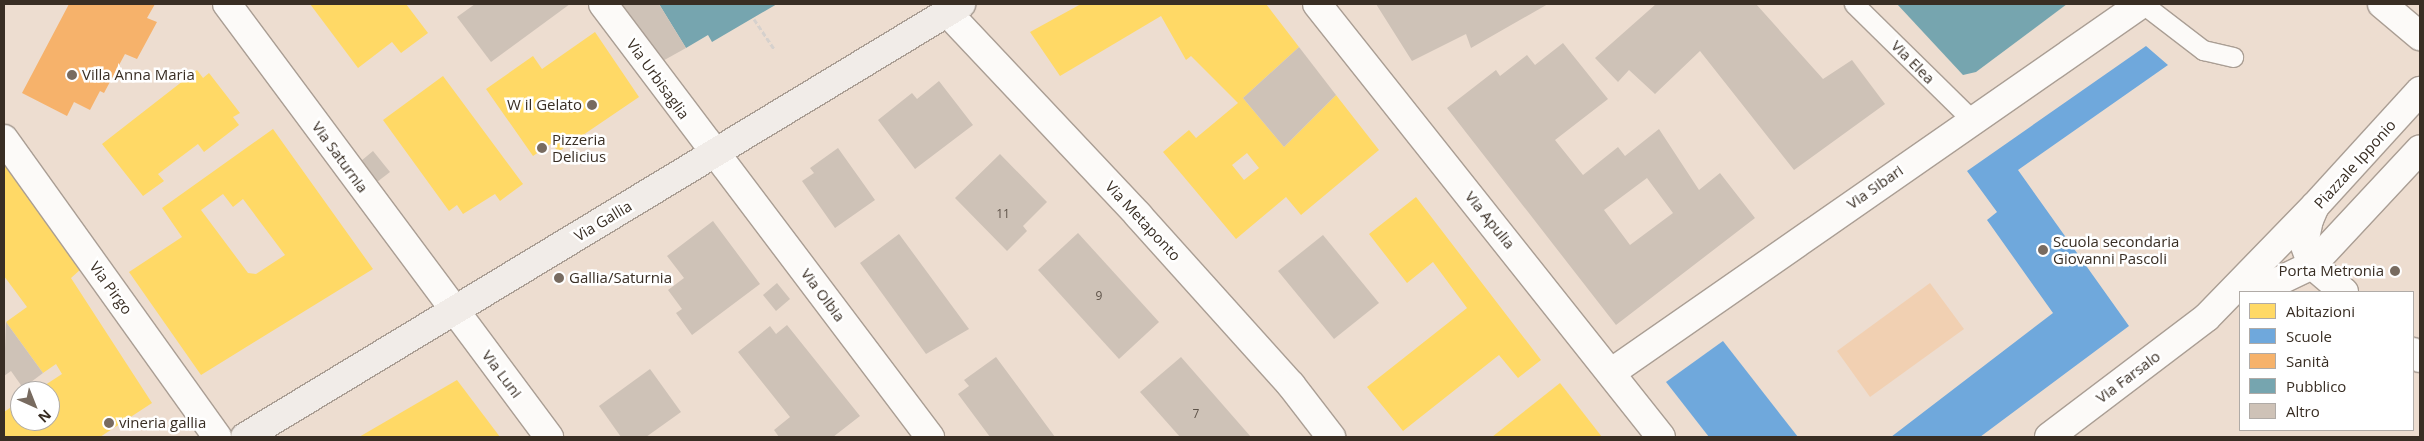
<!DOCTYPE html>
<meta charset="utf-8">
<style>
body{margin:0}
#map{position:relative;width:2424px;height:441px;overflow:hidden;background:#edddd0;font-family:"Open Sans",sans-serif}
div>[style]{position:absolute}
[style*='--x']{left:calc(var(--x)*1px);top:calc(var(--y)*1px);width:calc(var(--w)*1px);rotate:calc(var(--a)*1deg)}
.green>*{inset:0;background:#f1d0b2}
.homes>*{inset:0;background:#ffd966}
.schools>*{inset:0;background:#6fa8dc}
.health>*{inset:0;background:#f6b26b}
.public>*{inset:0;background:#76a5af}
.building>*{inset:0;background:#cec2b7}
.path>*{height:3px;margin-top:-1.5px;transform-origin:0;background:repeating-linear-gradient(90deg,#d6d1cd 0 5px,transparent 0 7.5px)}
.roads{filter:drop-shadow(1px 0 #aa9e94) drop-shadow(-1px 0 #aa9e94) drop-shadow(0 1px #aa9e94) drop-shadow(0 -1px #aa9e94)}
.lane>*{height:19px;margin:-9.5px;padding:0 9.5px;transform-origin:9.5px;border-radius:9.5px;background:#fcfaf8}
.street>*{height:28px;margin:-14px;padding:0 14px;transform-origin:14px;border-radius:14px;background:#fcfaf8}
.secondary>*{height:28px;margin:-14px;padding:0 14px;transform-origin:14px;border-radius:14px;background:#f1ece8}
.dots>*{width:14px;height:14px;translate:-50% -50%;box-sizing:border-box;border:2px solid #fff;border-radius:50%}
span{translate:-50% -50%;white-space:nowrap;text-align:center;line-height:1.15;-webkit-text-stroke:5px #fff;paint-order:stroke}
.number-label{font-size:12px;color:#5e5349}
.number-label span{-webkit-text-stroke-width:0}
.street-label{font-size:15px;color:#392e24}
.poi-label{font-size:15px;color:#392e24}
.left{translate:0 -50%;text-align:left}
.right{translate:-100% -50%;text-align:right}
.frame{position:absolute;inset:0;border:5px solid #392e24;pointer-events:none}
.legend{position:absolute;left:2239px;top:291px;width:175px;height:140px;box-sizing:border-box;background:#fff;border:1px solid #b0aba7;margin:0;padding:6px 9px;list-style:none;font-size:15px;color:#392e24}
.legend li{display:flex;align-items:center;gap:10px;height:25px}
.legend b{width:25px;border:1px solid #b0aba7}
.north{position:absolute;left:10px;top:381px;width:50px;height:50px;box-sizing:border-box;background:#fff;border:1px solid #b0aba7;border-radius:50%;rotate:136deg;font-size:14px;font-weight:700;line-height:20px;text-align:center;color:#392e24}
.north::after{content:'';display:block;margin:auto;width:18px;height:22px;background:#786b60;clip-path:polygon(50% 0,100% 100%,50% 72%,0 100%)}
</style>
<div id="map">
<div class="green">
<div style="clip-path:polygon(1930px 283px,1964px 329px,1870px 397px,1837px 351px)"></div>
</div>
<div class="homes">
<div style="clip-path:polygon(310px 4px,406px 4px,428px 33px,401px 53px,392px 42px,358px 68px)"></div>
<div style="clip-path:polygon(evenodd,1081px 4px,1266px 4px,1299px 47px,1243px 98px,1284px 147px,1336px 95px,1379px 150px,1301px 215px,1286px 197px,1236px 239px,1163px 152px,1189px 130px,1196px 138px,1238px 103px,1191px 56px,1186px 60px,1161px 16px,1060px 76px,1030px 32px,1081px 4px,1247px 153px,1259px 168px,1244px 180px,1232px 165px,1247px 153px)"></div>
<div style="clip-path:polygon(595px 32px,639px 97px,558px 152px,552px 143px,533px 156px,486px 89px,533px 56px,542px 69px)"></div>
<div style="clip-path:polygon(197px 70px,203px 78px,209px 73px,240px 113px,233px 117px,239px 125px,204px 152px,198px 144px,158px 174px,164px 181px,143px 196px,102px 144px)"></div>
<div style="clip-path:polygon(443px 76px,523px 184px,500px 201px,495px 194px,463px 214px,457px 205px,449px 211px,383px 120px)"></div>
<div style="clip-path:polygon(evenodd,273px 129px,373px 269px,201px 375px,129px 272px,182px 237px,162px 208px,273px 129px,223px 194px,233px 207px,243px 199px,285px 255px,256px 274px,248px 273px,201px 210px,223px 194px)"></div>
<div style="clip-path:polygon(4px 161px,81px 269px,71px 278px,152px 403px,100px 437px,4px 437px,4px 412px,20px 401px,20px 421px,50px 421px,50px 391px,36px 391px,62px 374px,56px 364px,43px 373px,6px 322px,27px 307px,4px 276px)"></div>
<div style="clip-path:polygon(1416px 197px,1541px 360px,1518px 378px,1499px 355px,1403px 431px,1367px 387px,1467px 308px,1433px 262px,1407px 283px,1369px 234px)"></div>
<div style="clip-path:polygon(457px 380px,500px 437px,359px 437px)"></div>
<div style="clip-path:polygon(1560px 383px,1602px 437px,1492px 437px,1497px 433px)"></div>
</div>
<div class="schools">
<div style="clip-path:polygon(2146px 46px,2168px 65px,2018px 170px,2129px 326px,1980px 437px,1891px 437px,2053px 313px,1987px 220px,1997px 212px,1967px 171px)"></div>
<div style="clip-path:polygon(1723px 341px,1798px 437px,1709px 437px,1666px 382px)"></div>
</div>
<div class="health">
<div style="clip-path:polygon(69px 4px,155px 4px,147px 18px,157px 22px,137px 59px,125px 54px,104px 93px,100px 91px,90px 110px,74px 102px,67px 116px,22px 93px)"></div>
</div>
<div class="public">
<div style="clip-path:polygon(659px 4px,777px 4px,712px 42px,708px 35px,686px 48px)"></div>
<div style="clip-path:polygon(1897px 4px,2067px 4px,1976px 72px,1963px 75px)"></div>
</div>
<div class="building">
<div style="clip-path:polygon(475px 4px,570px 4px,491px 62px,457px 17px)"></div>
<div style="clip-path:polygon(618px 4px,659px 4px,686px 48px,659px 63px)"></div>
<div style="clip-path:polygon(1376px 4px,1548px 4px,1471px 48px,1466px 34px,1412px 61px)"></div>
<div style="clip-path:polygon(1656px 4px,1756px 4px,1823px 79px,1852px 60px,1885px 104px,1794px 170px,1700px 51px,1655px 94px,1629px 70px,1618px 82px,1595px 58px)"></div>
<div style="clip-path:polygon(evenodd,1563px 43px,1608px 99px,1555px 140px,1583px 175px,1618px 147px,1625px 156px,1659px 129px,1699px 190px,1720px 173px,1755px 218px,1616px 325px,1447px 108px,1496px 70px,1500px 76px,1527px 55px,1535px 65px,1563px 43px,1647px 178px,1673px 213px,1630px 245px,1604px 210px,1647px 178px)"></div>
<div style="clip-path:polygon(1299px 47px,1336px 95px,1284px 147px,1243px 98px)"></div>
<div style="clip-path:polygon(939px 81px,973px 125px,915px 169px,878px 120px,912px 93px,917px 99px)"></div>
<div style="clip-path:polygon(838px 148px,875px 200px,835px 228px,802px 181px,814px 173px,810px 168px)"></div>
<div style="clip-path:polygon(373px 151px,390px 172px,377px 182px,361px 161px)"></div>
<div style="clip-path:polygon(1000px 154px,1047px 202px,1023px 226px,1027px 231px,1007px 251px,955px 198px)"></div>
<div style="clip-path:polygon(713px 221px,760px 284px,692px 335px,676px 313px,682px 309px,668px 290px,684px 278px,667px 256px)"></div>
<div style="clip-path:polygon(1078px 233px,1159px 322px,1119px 359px,1038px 270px)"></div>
<div style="clip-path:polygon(899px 234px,969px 329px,926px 354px,860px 263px)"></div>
<div style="clip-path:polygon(1323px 235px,1379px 303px,1334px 339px,1278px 271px)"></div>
<div style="clip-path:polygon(777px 283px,790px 299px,776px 311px,763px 295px)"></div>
<div style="clip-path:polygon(6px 322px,43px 373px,23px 388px,11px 371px,4px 376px)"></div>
<div style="clip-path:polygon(787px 325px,860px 416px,833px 437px,779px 437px,774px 430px,790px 417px,738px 352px,770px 326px,776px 334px)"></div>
<div style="clip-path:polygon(996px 357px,1055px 437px,990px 437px,958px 394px,969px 386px,964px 380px)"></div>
<div style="clip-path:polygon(1181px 357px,1251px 437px,1180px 437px,1140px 392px)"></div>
<div style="clip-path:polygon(650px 369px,681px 412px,646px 437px,621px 437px,599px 406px)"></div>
</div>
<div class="path">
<div style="--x:754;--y:19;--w:36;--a:56"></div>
</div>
<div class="roads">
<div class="lane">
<div style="--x:1854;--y:4;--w:165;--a:44.5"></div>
<div style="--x:2143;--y:4;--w:76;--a:37.5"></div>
<div style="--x:2203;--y:50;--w:31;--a:13"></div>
</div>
<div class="street">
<div style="--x:227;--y:4;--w:540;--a:53.36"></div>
<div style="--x:603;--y:4;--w:543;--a:52.94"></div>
<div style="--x:1317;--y:4;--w:553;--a:51.53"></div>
<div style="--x:2382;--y:4;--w:50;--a:40.1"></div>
<div style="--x:947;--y:12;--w:279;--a:46.7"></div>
<div style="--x:1138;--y:215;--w:229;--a:48"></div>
<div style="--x:1291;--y:385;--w:66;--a:52.4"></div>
<div style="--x:4;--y:139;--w:366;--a:54.4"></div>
<div style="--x:2256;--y:292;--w:62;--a:-25.7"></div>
<div style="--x:2312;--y:265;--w:158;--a:-47"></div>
<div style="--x:2344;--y:292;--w:42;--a:-139.8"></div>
<div style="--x:2312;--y:265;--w:23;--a:-110"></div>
<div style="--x:2304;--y:243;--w:24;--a:-78"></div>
<div style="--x:2309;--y:220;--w:15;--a:-67"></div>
<div style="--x:2315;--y:206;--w:156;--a:-47.6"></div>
<div style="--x:2413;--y:352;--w:9;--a:41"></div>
<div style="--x:1612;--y:372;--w:644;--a:-34.82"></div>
<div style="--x:2049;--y:437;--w:198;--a:-37.2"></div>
<div style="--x:2207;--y:317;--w:155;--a:-45.8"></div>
</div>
<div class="secondary">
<div style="--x:245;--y:437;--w:837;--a:-31.16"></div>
</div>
</div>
<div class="dots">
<div style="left:72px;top:75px;background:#786b60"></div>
<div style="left:592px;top:105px;background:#786b60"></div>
<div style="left:542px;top:148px;background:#786b60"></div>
<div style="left:2043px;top:250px;background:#786b60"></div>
<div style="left:2395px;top:271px;background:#786b60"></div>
<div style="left:559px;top:278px;background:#786b60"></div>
<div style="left:109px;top:423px;background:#786b60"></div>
</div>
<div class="number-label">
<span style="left:1003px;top:214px">11</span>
<span style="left:1099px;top:296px">9</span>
<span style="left:1196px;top:414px">7</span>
</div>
<div class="street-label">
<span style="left:1913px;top:62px;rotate:45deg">Via Elea</span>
<span style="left:658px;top:79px;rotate:54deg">Via Urbisaglia</span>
<span style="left:340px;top:157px;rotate:54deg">Via Saturnia</span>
<span style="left:2355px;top:164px;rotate:-48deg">Piazzale Ipponio</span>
<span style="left:1875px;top:187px;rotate:-35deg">Via Sibari</span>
<span style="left:1490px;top:220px;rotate:51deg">Via Apulia</span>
<span style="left:603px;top:221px;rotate:-31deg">Via Gallia</span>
<span style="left:1143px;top:221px;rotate:47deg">Via Metaponto</span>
<span style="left:111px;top:288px;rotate:54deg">Via Pirgo</span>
<span style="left:823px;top:295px;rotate:53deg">Via Olbia</span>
<span style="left:502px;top:374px;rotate:53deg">Via Luni</span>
<span style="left:2128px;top:377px;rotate:-37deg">Via Farsalo</span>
</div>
<div class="poi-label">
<span class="left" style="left:82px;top:75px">Villa Anna Maria</span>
<span class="right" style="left:582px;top:105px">W il Gelato</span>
<span class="left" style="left:552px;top:148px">Pizzeria<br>Delicius</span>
<span class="left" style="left:2053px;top:250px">Scuola secondaria<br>Giovanni Pascoli</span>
<span class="right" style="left:2384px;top:271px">Porta Metronia</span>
<span class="left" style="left:569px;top:278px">Gallia/Saturnia</span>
<span class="left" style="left:119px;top:423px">vineria gallia</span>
</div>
<div class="frame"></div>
<ul class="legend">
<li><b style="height:14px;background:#ffd966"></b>Abitazioni</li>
<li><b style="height:14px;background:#6fa8dc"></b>Scuole</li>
<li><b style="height:14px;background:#f6b26b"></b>Sanità</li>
<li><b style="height:14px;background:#76a5af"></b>Pubblico</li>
<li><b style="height:14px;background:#cec2b7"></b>Altro</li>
</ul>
<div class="north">N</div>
</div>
